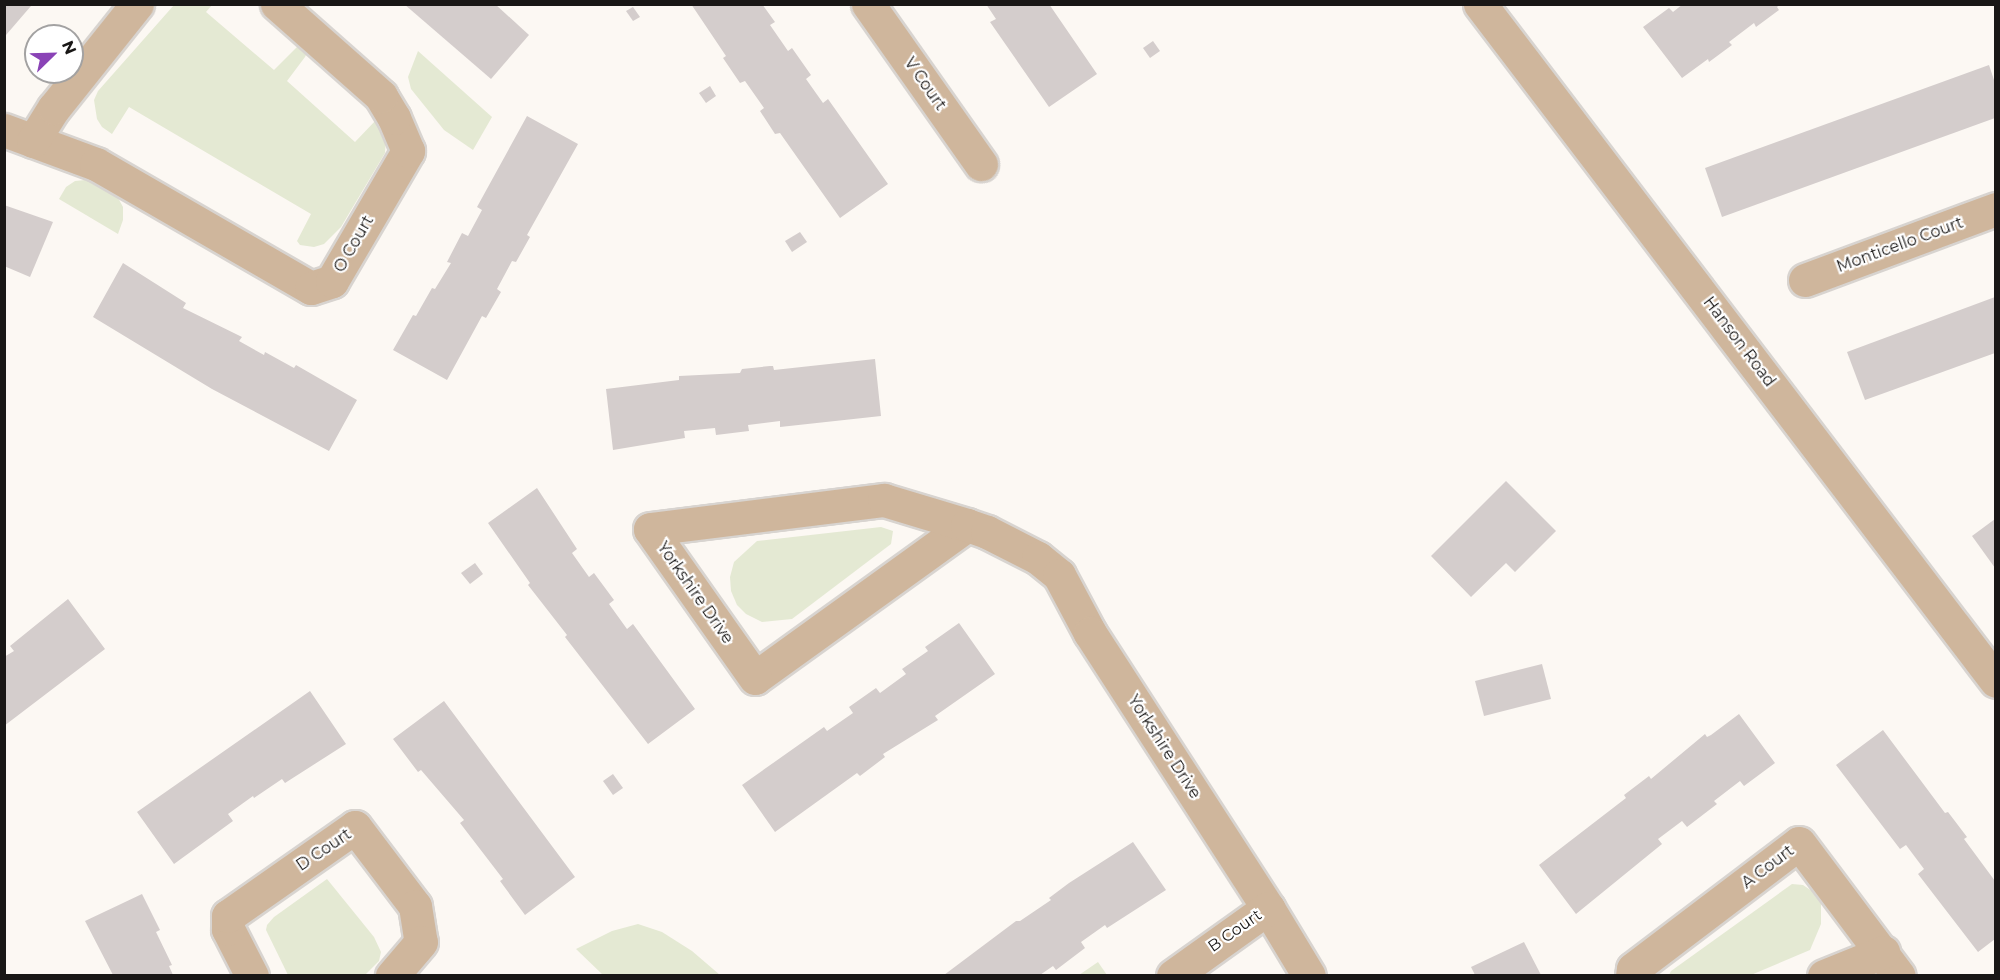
<!DOCTYPE html>
<style>
body{margin:0}
#map{position:relative;width:2000px;height:980px;overflow:hidden;background:#fcf8f3;font-family:Montserrat,sans-serif}
div>[style]{position:absolute}
[style*='--x']{left:calc(var(--x)*1px);top:calc(var(--y)*1px);width:calc(var(--w)*1px);rotate:calc(var(--a)*1deg)}
.green>*{inset:0;background:#e4e9d3}
.building>*{inset:0;background:#d4cdcc}
.roads{filter:drop-shadow(2px 0 #d8d4d0) drop-shadow(-2px 0 #d8d4d0) drop-shadow(0 2px #d8d4d0) drop-shadow(0 -2px #d8d4d0)}
.minor>*{height:33px;margin:-16.5px;padding:0 16.5px;transform-origin:16.5px;border-radius:16.5px;background:#cfb69c}
span{translate:-50% -50%;white-space:nowrap;text-align:center;line-height:1.15;-webkit-text-stroke:4.5px #fff;paint-order:stroke}
.street-label{font-size:16px;color:#191716}
.frame{position:absolute;inset:0;border:6px solid #191716;pointer-events:none}
.north{position:absolute;left:24px;top:24px;width:60px;height:60px;box-sizing:border-box;background:#fff;border:2px solid #a3a2a2;border-radius:50%;rotate:67deg;font-size:16px;font-weight:700;line-height:24px;text-align:center;color:#191716}
.north::after{content:'';display:block;margin:auto;width:21px;height:27px;background:#8a43b6;clip-path:polygon(50% 0,100% 100%,50% 72%,0 100%)}
</style>
<div id="map">
<div class="green">
<div style="clip-path:polygon(174px 5px,212px 5px,206px 12px,274px 70px,297px 47px,304px 48px,307px 53px,305px 57px,287px 81px,355px 142px,377px 119px,386px 138px,385px 153px,341px 227px,324px 244px,314px 247px,300px 245px,297px 241px,311px 214px,129px 107px,112px 134px,102px 127px,97px 119px,94px 100px,98px 91px)"></div>
<div style="clip-path:polygon(418px 51px,492px 117px,473px 150px,444px 130px,411px 89px,408px 77px)"></div>
<div style="clip-path:polygon(85px 180px,96px 182px,117px 196px,123px 207px,123px 220px,118px 234px,59px 199px,66px 187px,75px 181px)"></div>
<div style="clip-path:polygon(881px 527px,893px 531px,891px 544px,792px 619px,762px 622px,746px 614px,737px 605px,731px 591px,730px 577px,734px 562px,757px 541px)"></div>
<div style="clip-path:polygon(327px 879px,374px 937px,381px 952px,379px 961px,365px 975px,288px 975px,266px 930px,267px 925px,274px 917px)"></div>
<div style="clip-path:polygon(1792px 884px,1803px 885px,1812px 891px,1821px 902px,1821px 924px,1810px 950px,1751px 975px,1669px 975px,1671px 971px)"></div>
<div style="clip-path:polygon(638px 924px,662px 932px,692px 951px,720px 975px,603px 975px,576px 949px,612px 931px)"></div>
<div style="clip-path:polygon(1098px 962px,1107px 975px,1079px 975px)"></div>
</div>
<div class="building">
<div style="clip-path:polygon(4px 4px,31px 6px,6px 35px,4px 33px)"></div>
<div style="clip-path:polygon(404px 4px,495px 4px,529px 35px,491px 79px)"></div>
<div style="clip-path:polygon(691px 4px,762px 4px,775px 22px,770px 25px,788px 51px,792px 48px,811px 75px,806px 79px,823px 103px,828px 99px,888px 184px,840px 218px,780px 133px,775px 134px,760px 111px,764px 108px,745px 81px,740px 83px,723px 58px,726px 56px)"></div>
<div style="clip-path:polygon(986px 4px,1049px 4px,1097px 74px,1049px 107px,990px 22px,996px 19px)"></div>
<div style="clip-path:polygon(1683px 4px,1780px 4px,1777px 7px,1779px 10px,1756px 27px,1754px 23px,1729px 42px,1732px 45px,1709px 62px,1708px 59px,1682px 78px,1643px 27px,1669px 8px,1673px 12px)"></div>
<div style="clip-path:polygon(633px 7px,640px 17px,633px 21px,626px 11px)"></div>
<div style="clip-path:polygon(1153px 41px,1160px 51px,1150px 58px,1143px 48px)"></div>
<div style="clip-path:polygon(1989px 65px,1995px 83px,1995px 118px,1722px 217px,1705px 168px)"></div>
<div style="clip-path:polygon(710px 86px,716px 96px,706px 103px,699px 93px)"></div>
<div style="clip-path:polygon(527px 116px,578px 144px,527px 235px,530px 237px,516px 262px,512px 261px,497px 289px,501px 292px,486px 318px,482px 316px,447px 380px,393px 350px,413px 315px,416px 316px,432px 288px,435px 289px,451px 263px,447px 262px,462px 233px,468px 236px,482px 210px,477px 207px)"></div>
<div style="clip-path:polygon(4px 205px,53px 222px,30px 277px,4px 266px)"></div>
<div style="clip-path:polygon(800px 232px,807px 242px,792px 252px,785px 241px)"></div>
<div style="clip-path:polygon(123px 263px,186px 303px,183px 308px,242px 337px,239px 341px,264px 355px,265px 352px,294px 368px,296px 365px,357px 400px,329px 451px,212px 389px,93px 317px)"></div>
<div style="clip-path:polygon(1995px 297px,1995px 353px,1865px 400px,1847px 352px)"></div>
<div style="clip-path:polygon(875px 359px,881px 416px,780px 427px,780px 421px,748px 425px,749px 431px,716px 435px,715px 428px,684px 431px,685px 438px,613px 450px,606px 389px,679px 380px,679px 376px,740px 373px,742px 369px,770px 366px,773px 366px,774px 370px)"></div>
<div style="clip-path:polygon(1506px 481px,1556px 531px,1515px 572px,1506px 563px,1471px 597px,1431px 556px)"></div>
<div style="clip-path:polygon(537px 488px,577px 549px,572px 553px,589px 577px,594px 573px,614px 600px,609px 604px,627px 629px,633px 624px,695px 709px,648px 744px,565px 637px,567px 635px,528px 585px,530px 583px,488px 523px)"></div>
<div style="clip-path:polygon(1995px 519px,1995px 568px,1972px 536px)"></div>
<div style="clip-path:polygon(475px 563px,483px 574px,470px 584px,461px 573px)"></div>
<div style="clip-path:polygon(68px 599px,105px 649px,4px 726px,4px 657px,14px 651px,10px 646px)"></div>
<div style="clip-path:polygon(959px 623px,995px 674px,935px 716px,938px 720px,883px 754px,885px 757px,860px 776px,857px 773px,775px 832px,742px 785px,824px 727px,827px 731px,853px 713px,849px 707px,876px 688px,880px 693px,906px 674px,902px 669px,928px 651px,925px 647px)"></div>
<div style="clip-path:polygon(1542px 664px,1551px 699px,1484px 716px,1475px 681px)"></div>
<div style="clip-path:polygon(310px 691px,346px 744px,285px 783px,282px 779px,254px 798px,253px 796px,228px 814px,233px 821px,174px 864px,137px 812px)"></div>
<div style="clip-path:polygon(444px 701px,575px 877px,525px 915px,500px 881px,503px 879px,460px 823px,464px 820px,421px 770px,418px 772px,393px 739px)"></div>
<div style="clip-path:polygon(1739px 714px,1775px 763px,1744px 786px,1740px 781px,1714px 801px,1717px 804px,1687px 827px,1682px 821px,1658px 839px,1662px 844px,1576px 914px,1539px 865px,1626px 798px,1624px 795px,1649px 776px,1651px 779px,1705px 734px,1707px 737px,1711px 735px)"></div>
<div style="clip-path:polygon(1883px 730px,1945px 813px,1948px 812px,1967px 837px,1964px 839px,1995px 881px,1995px 939px,1978px 952px,1918px 874px,1924px 869px,1906px 845px,1900px 849px,1836px 765px)"></div>
<div style="clip-path:polygon(613px 774px,623px 788px,613px 795px,603px 781px)"></div>
<div style="clip-path:polygon(1133px 842px,1166px 890px,1107px 928px,1105px 925px,1081px 942px,1085px 948px,1056px 970px,1053px 966px,1040px 975px,944px 975px,1016px 921px,1020px 921px,1051px 900px,1049px 898px,1069px 883px)"></div>
<div style="clip-path:polygon(142px 894px,160px 930px,156px 932px,172px 965px,169px 966px,173px 975px,113px 975px,85px 921px)"></div>
<div style="clip-path:polygon(1524px 942px,1541px 975px,1475px 975px,1471px 967px)"></div>
</div>
<div class="roads">
<div class="minor">
<div style="--x:868;--y:4;--w:196;--a:54.8"></div>
<div style="--x:1480;--y:4;--w:851;--a:52.69"></div>
<div style="--x:4;--y:130;--w:98;--a:20.3"></div>
<div style="--x:96;--y:164;--w:248;--a:30"></div>
<div style="--x:311;--y:288;--w:22;--a:-18"></div>
<div style="--x:332;--y:281;--w:151;--a:-59.7"></div>
<div style="--x:408;--y:151;--w:36;--a:-113"></div>
<div style="--x:394;--y:118;--w:26;--a:-121"></div>
<div style="--x:381;--y:96;--w:139;--a:-138.5"></div>
<div style="--x:33;--y:141;--w:39;--a:-58"></div>
<div style="--x:54;--y:108;--w:133;--a:-51.4"></div>
<div style="--x:1805;--y:280;--w:204;--a:-20.4"></div>
<div style="--x:967;--y:525;--w:261;--a:144.2"></div>
<div style="--x:755;--y:678;--w:182;--a:-125.2"></div>
<div style="--x:650;--y:529;--w:236;--a:-7.1"></div>
<div style="--x:884;--y:500;--w:87;--a:16.8"></div>
<div style="--x:967;--y:525;--w:21;--a:19"></div>
<div style="--x:987;--y:532;--w:57;--a:27"></div>
<div style="--x:1038;--y:558;--w:27;--a:39"></div>
<div style="--x:1059;--y:575;--w:66;--a:61.9"></div>
<div style="--x:1090;--y:633;--w:328;--a:57.1"></div>
<div style="--x:1268;--y:908;--w:79;--a:58.9"></div>
<div style="--x:252;--y:976;--w:53;--a:-117.1"></div>
<div style="--x:228;--y:929;--w:13;--a:-90"></div>
<div style="--x:228;--y:916;--w:155;--a:-35"></div>
<div style="--x:355;--y:827;--w:99;--a:52.8"></div>
<div style="--x:415;--y:906;--w:36;--a:81"></div>
<div style="--x:421;--y:942;--w:45;--a:130.5"></div>
<div style="--x:1173;--y:976;--w:117;--a:-35.6"></div>
<div style="--x:1632;--y:976;--w:7;--a:-82"></div>
<div style="--x:1633;--y:969;--w:208;--a:-37.2"></div>
<div style="--x:1799;--y:843;--w:166;--a:53.1"></div>
<div style="--x:1824;--y:976;--w:64;--a:-22.1"></div>
</div>
</div>
<div class="street-label">
<span style="left:925px;top:84px;rotate:55deg">V Court</span>
<span style="left:354px;top:244px;rotate:-60deg">O Court</span>
<span style="left:1900px;top:245px;rotate:-20deg">Monticello Court</span>
<span style="left:1739px;top:342px;rotate:53deg">Hanson Road</span>
<span style="left:695px;top:593px;rotate:55deg">Yorkshire Drive</span>
<span style="left:1164px;top:747px;rotate:57deg">Yorkshire Drive</span>
<span style="left:324px;top:850px;rotate:-34deg">D Court</span>
<span style="left:1768px;top:867px;rotate:-37deg">A Court</span>
<span style="left:1235px;top:931px;rotate:-35deg">B Court</span>
</div>
<div class="frame"></div>
<div class="north">N</div>
</div>
